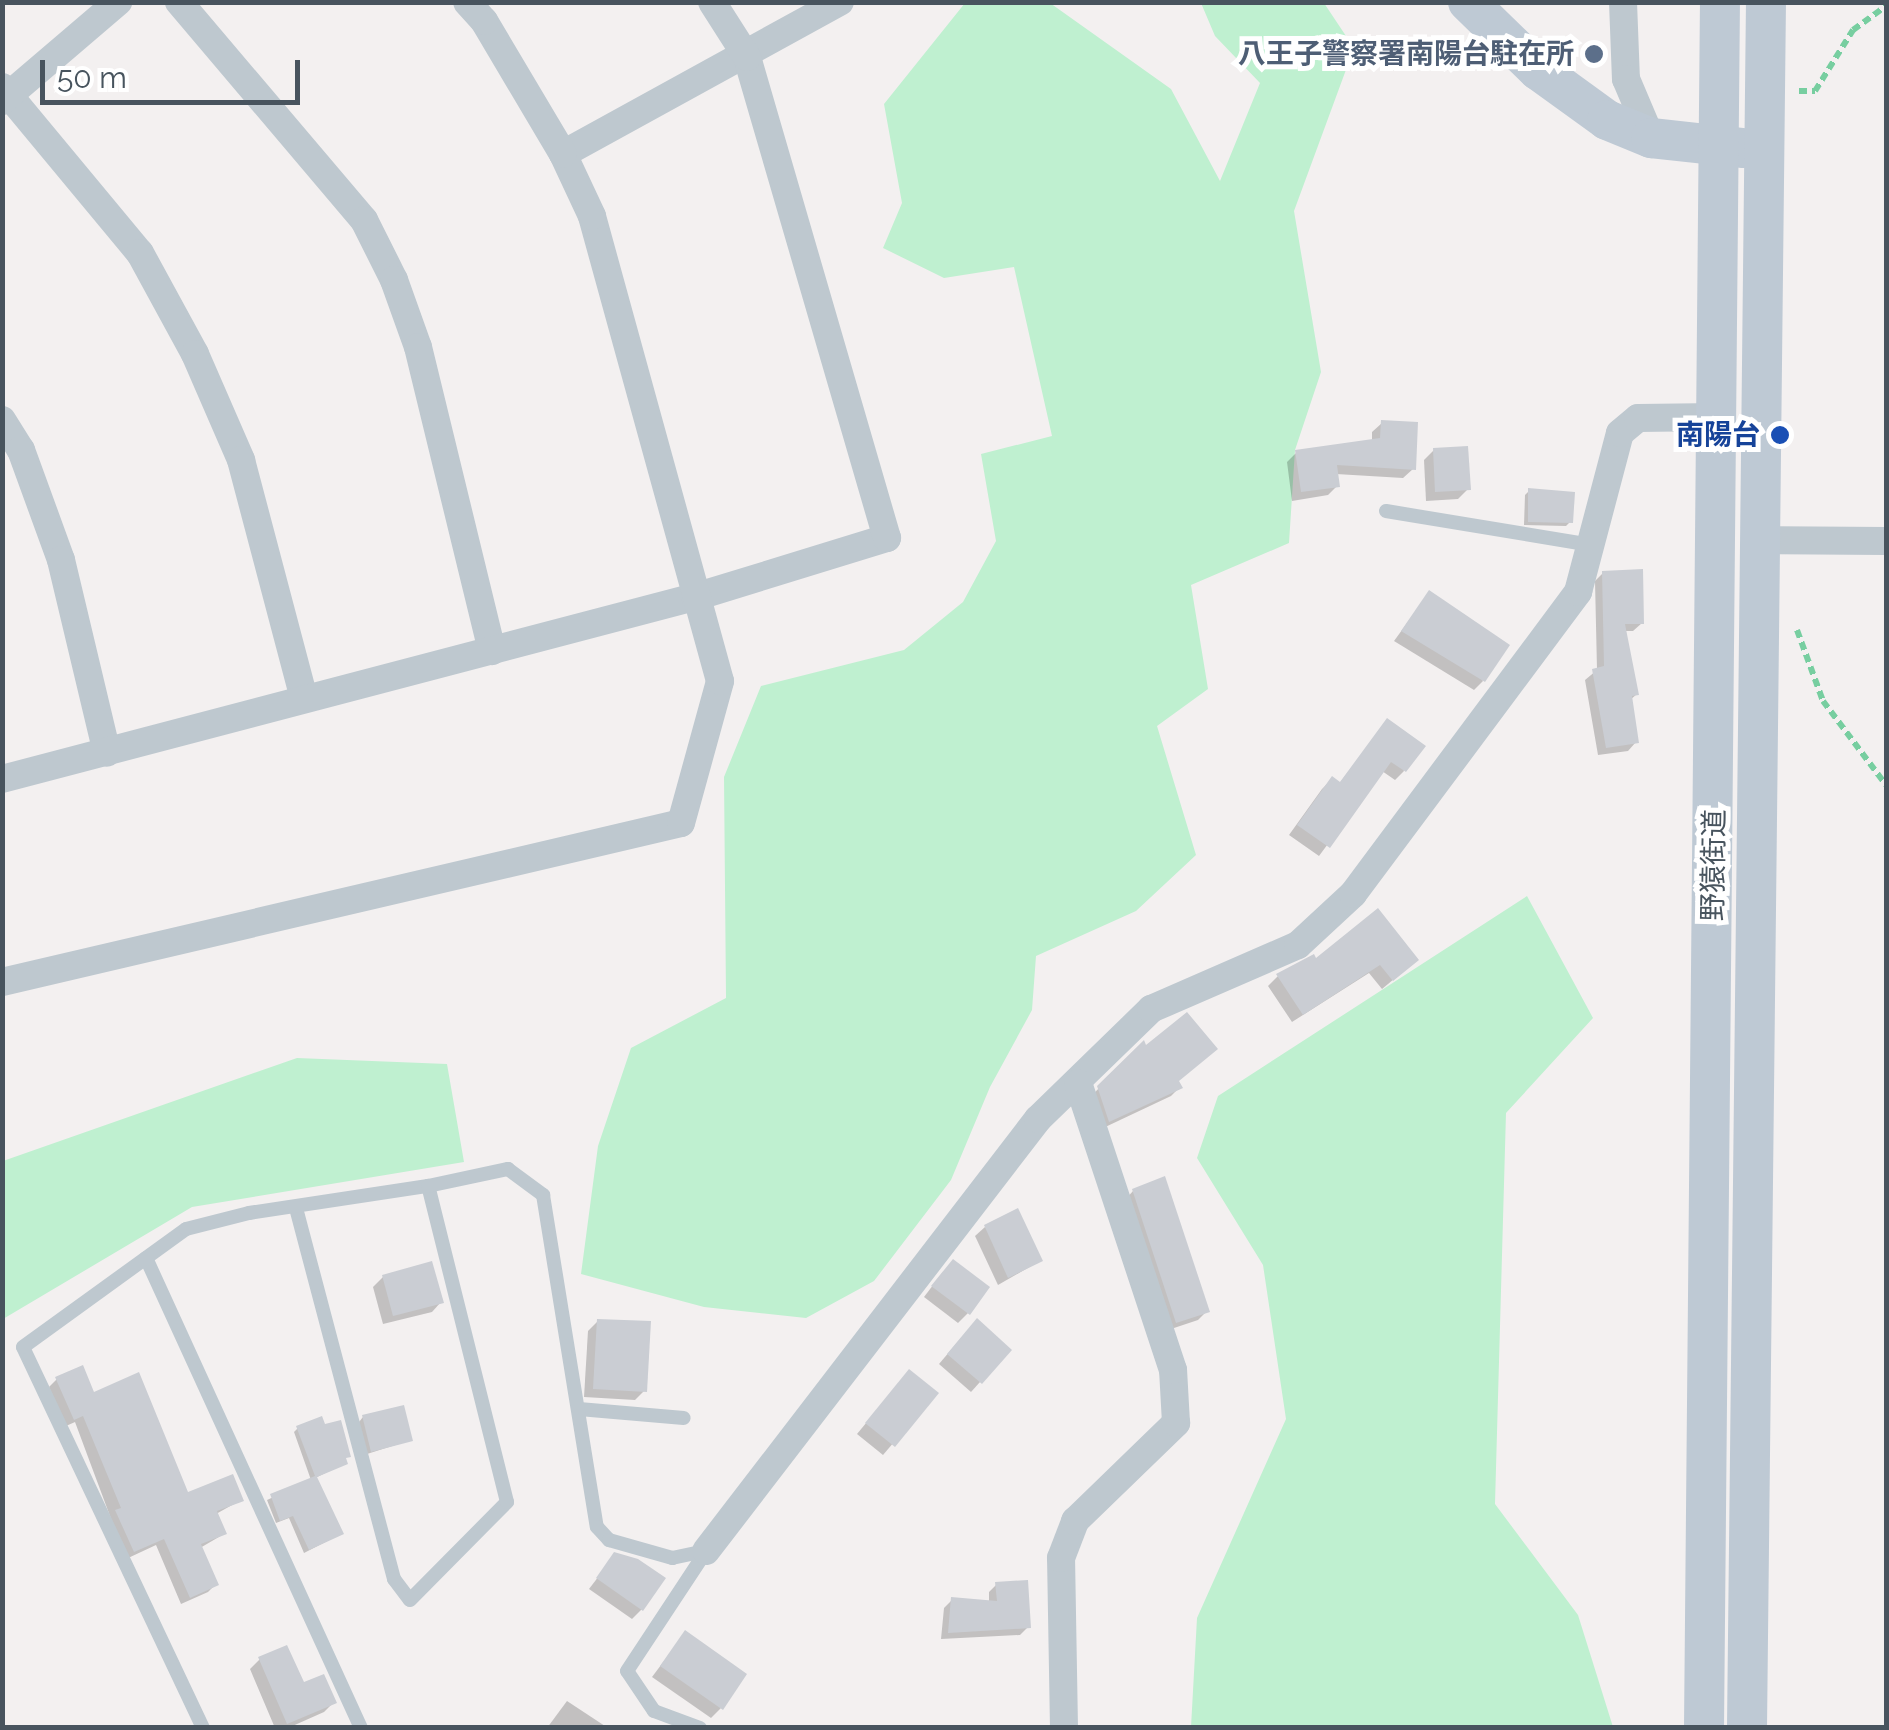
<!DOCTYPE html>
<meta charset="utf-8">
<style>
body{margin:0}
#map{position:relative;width:1889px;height:1730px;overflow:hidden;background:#f3f0f0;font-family:Raleway,"Noto Sans JP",sans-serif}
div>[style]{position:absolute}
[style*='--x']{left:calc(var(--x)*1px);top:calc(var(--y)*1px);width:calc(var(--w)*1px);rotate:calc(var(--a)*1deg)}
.green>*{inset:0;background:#bff0d0}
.shadow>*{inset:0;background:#0003}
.building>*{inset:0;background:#cacdd3}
.path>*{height:6px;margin-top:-3px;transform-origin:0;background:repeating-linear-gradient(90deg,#77cea0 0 8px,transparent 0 13px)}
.lane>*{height:14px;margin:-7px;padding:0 7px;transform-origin:7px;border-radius:7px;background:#bec8cf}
.street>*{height:28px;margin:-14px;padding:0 14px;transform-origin:14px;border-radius:14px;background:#bec8cf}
.secondary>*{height:40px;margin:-20px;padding:0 20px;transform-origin:20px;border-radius:20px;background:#bec9d4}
.dots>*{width:28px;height:28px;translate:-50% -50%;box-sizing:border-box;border:5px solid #fff;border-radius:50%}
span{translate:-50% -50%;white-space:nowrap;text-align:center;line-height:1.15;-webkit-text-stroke:10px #fff;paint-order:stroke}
.service-label{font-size:28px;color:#4e5e75;font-weight:700}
.right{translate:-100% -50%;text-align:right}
.transit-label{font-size:28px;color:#164399;font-weight:700}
.street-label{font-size:28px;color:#48545e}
.frame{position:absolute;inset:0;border:5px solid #48545e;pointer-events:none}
.scale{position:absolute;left:40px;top:60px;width:260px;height:45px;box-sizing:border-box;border:5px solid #48545e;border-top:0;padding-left:12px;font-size:30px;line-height:35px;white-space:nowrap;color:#48545e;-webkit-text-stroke:8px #fff;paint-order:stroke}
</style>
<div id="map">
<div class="green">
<div style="clip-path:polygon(965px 3px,1050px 3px,1171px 89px,1220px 181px,1260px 83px,1215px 36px,1201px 3px,1324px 3px,1354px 48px,1294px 211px,1321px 372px,1295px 450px,1289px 543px,1191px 585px,1208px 689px,1157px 726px,1196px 855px,1136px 911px,1036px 956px,1032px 1010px,990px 1087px,951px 1180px,874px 1281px,806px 1318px,704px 1307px,581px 1274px,598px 1146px,631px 1048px,726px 998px,724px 777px,761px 686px,904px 650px,963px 602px,996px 541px,981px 454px,1052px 436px,1014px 267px,944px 278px,883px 248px,902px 203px,884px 104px)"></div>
<div style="clip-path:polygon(1527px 896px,1593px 1018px,1506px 1113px,1495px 1504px,1578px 1615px,1613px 1727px,1191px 1727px,1197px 1618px,1286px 1419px,1263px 1265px,1197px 1158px,1218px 1096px)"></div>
<div style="clip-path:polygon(297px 1058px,447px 1064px,464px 1162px,192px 1207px,3px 1319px,3px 1161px)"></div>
</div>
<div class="shadow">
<div style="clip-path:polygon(1382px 423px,1413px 469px,1403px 478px,1336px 474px,1337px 486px,1328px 495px,1292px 501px,1287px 462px,1297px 452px,1372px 442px,1372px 432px)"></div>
<div style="clip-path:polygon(1434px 450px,1468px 489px,1458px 499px,1426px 501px,1424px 460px)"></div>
<div style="clip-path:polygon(1529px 491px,1570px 522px,1566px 526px,1524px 525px,1525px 495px)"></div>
<div style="clip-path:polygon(1603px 573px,1642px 623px,1633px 631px,1624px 631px,1637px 694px,1630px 700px,1636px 742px,1628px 751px,1598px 755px,1585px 680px,1597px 670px,1595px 581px)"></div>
<div style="clip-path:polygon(1429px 593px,1483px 681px,1474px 690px,1394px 641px)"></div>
<div style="clip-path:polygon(1387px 721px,1404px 771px,1395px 780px,1382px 771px,1319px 856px,1289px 835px,1322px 789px,1332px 779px,1339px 784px)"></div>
<div style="clip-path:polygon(1378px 912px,1406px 969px,1382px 989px,1369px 973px,1292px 1022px,1268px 986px,1278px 976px,1316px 961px)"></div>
<div style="clip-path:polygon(1143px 1045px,1180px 1087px,1171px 1096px,1101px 1129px,1090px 1097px)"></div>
<div style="clip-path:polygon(1133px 1191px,1207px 1311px,1198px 1320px,1168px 1330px,1125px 1200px)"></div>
<div style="clip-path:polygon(985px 1227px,1040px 1261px,998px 1285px,975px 1236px)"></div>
<div style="clip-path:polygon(943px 1272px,968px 1313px,958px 1323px,924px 1297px)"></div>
<div style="clip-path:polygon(383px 1277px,441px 1302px,432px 1312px,383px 1324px,373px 1287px)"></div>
<div style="clip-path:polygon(598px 1321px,645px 1390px,635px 1400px,584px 1397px,588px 1331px)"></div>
<div style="clip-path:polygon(967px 1331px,980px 1382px,971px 1392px,939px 1364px)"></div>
<div style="clip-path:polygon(57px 1379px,93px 1395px,186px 1495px,241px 1500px,216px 1514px,224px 1534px,200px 1548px,216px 1584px,208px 1592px,181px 1604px,156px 1545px,126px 1559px,75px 1422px,66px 1426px,49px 1387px)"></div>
<div style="clip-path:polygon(900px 1382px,935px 1394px,883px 1455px,857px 1434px)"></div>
<div style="clip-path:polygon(363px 1417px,411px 1440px,367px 1454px,359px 1422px)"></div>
<div style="clip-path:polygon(298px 1428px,346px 1463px,315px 1478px,341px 1534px,304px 1553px,289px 1518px,276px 1523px,267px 1500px,311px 1480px,294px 1432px)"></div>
<div style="clip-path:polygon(615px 1555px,642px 1609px,632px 1619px,589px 1589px)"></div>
<div style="clip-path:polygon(996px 1585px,1028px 1627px,1020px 1635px,941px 1639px,944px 1608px,952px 1600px,989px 1603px,989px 1592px)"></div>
<div style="clip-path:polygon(685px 1633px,721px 1708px,711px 1718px,652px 1677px)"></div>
<div style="clip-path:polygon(260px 1659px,303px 1686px,334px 1702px,324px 1712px,288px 1728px,275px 1728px,250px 1669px)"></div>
<div style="clip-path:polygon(567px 1701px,608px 1728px,547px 1728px)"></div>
</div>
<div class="building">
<div style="clip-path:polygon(1381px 420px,1418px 422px,1416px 470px,1337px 465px,1340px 487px,1301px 492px,1295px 450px,1380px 438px)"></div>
<div style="clip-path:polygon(1468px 446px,1471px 490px,1435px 492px,1433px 448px)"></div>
<div style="clip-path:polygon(1528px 488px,1575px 492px,1573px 523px,1528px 522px)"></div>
<div style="clip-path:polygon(1643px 569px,1644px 624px,1625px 624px,1639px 695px,1632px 696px,1639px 743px,1606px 748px,1592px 669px,1604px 666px,1602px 571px)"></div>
<div style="clip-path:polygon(1429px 590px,1510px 645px,1485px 682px,1401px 631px)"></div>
<div style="clip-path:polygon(1387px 718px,1426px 746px,1406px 772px,1391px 762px,1330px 848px,1297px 825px,1332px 776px,1340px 782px)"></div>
<div style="clip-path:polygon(1378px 908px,1419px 960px,1393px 981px,1380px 965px,1303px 1015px,1276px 974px,1314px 954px,1316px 958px)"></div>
<div style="clip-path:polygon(1187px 1012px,1218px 1049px,1179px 1081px,1183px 1088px,1109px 1122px,1097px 1086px,1144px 1040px,1146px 1045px)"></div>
<div style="clip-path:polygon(1165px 1176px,1210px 1312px,1176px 1323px,1132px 1189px)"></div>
<div style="clip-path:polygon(1018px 1208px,1043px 1261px,1008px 1278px,984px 1225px)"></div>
<div style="clip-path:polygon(953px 1259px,990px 1287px,970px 1315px,931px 1286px)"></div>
<div style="clip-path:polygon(432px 1261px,444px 1303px,393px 1316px,382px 1275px)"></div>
<div style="clip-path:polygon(977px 1318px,1012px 1350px,982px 1384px,947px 1354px)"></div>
<div style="clip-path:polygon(597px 1319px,651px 1321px,647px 1392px,593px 1389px)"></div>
<div style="clip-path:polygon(83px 1365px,94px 1392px,139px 1372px,188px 1492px,233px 1474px,244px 1501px,217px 1511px,227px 1534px,201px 1544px,219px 1585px,190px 1598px,164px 1539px,134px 1552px,115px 1510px,121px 1508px,83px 1416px,74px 1420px,55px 1377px)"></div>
<div style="clip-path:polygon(909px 1369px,939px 1393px,895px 1447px,865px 1423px)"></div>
<div style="clip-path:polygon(404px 1405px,413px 1441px,371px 1452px,362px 1415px)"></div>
<div style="clip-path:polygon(322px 1416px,325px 1424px,341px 1420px,351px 1457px,346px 1458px,348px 1464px,317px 1477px,344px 1534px,309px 1550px,293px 1516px,280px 1521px,270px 1494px,315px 1476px,296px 1426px)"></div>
<div style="clip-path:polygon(614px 1552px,638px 1559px,666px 1578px,643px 1611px,596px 1578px)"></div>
<div style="clip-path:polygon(1028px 1580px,1031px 1628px,948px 1633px,951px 1597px,997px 1601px,995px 1582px)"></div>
<div style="clip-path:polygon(685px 1630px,747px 1674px,723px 1710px,660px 1666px)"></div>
<div style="clip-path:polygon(287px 1645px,304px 1682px,324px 1674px,337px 1703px,287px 1724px,258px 1657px)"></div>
</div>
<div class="path">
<div style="--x:1799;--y:91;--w:16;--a:0"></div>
<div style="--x:1815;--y:91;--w:72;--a:-58.1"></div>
<div style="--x:1853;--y:30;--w:41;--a:-36"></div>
<div style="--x:1797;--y:630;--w:76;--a:69.9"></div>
<div style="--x:1823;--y:701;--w:105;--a:53.1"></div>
</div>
<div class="lane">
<div style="--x:1386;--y:511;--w:208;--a:9.4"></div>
<div style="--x:296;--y:1208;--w:384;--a:75.2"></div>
<div style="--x:394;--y:1579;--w:26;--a:53"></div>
<div style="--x:410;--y:1600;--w:138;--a:-45.3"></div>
<div style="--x:507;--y:1502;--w:326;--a:-104"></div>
<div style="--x:146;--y:1258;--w:517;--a:65.42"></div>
<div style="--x:579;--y:1409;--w:105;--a:4.9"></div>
<div style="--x:203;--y:1728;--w:421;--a:-115.3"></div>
<div style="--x:23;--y:1347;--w:201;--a:-35.9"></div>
<div style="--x:186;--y:1229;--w:65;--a:-14.3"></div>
<div style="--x:249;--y:1213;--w:181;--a:-8.6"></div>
<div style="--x:428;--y:1186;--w:82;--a:-12"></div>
<div style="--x:508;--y:1169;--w:44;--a:36.6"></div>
<div style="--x:543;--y:1195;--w:336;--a:80.8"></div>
<div style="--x:597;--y:1527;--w:18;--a:47"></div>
<div style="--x:609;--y:1540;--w:66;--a:15.9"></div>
<div style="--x:672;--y:1558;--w:35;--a:-12"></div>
<div style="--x:700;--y:1728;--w:49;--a:-159.7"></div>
<div style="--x:654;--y:1711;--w:48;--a:-124"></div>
<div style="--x:627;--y:1671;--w:144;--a:-56.6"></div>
</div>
<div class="street">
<div style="--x:179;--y:2;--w:286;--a:49.7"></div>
<div style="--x:364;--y:220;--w:67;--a:63.4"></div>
<div style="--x:394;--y:280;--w:71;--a:70.3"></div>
<div style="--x:418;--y:347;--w:313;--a:76.3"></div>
<div style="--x:1623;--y:2;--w:77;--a:87.8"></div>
<div style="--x:1626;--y:79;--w:64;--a:67"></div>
<div style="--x:2;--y:87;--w:216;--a:50.3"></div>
<div style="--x:140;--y:253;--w:115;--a:61.4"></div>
<div style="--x:195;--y:354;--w:116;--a:66.5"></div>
<div style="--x:241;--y:460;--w:247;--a:75.2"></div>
<div style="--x:2;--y:101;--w:153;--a:-40.5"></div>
<div style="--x:563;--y:154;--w:316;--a:-28.8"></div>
<div style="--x:2;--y:420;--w:36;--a:58"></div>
<div style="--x:21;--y:450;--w:117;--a:70"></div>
<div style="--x:61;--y:560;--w:198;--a:76.6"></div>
<div style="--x:1759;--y:540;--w:127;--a:0.5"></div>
<div style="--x:2;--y:779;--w:717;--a:-14.72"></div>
<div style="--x:695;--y:597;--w:201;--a:-17.1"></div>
<div style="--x:887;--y:538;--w:501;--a:-106.23"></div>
<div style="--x:747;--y:57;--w:65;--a:-122.5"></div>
<div style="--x:2;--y:982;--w:697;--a:-13.18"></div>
<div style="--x:681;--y:823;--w:147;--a:-74.6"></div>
<div style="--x:720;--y:681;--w:482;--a:-105.4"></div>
<div style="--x:592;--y:216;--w:68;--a:-115.1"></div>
<div style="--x:563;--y:154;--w:155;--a:-120.7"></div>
<div style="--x:484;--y:21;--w:25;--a:-132"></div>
<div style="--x:706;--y:1551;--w:545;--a:-52.46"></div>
<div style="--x:1038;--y:1119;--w:158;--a:-44.2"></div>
<div style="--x:1151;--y:1009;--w:160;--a:-23.5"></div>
<div style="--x:1298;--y:945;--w:75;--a:-42.8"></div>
<div style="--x:1353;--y:894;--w:377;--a:-53.3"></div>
<div style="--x:1578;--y:592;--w:164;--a:-75.2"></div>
<div style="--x:1620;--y:433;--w:23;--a:-40"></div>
<div style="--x:1638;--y:418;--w:80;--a:-0.7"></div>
<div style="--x:1064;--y:1728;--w:170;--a:-91"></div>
<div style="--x:1061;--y:1558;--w:40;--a:-69"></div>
<div style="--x:1075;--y:1521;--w:141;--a:-44.1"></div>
<div style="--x:1176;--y:1423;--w:53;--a:-93.2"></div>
<div style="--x:1173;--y:1370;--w:302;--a:-108.3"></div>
</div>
<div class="secondary">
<div style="--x:1468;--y:2;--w:98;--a:44.2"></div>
<div style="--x:1538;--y:70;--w:85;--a:35.9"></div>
<div style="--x:1607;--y:120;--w:48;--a:22.2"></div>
<div style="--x:1651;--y:138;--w:93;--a:6.2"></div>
<div style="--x:1704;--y:1728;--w:1726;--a:-89.47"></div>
<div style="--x:1747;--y:1728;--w:1726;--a:-89.37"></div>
</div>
<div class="dots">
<div style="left:1594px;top:54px;background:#5c6f8a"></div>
<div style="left:1780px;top:435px;background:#1a4fb4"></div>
</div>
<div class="service-label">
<span class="right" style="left:1574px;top:54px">八王子警察署南陽台駐在所</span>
</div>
<div class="transit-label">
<span class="right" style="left:1760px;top:435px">南陽台</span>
</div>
<div class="street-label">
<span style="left:1714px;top:865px;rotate:-89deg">野猿街道</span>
</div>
<div class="frame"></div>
<div class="scale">50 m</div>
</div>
